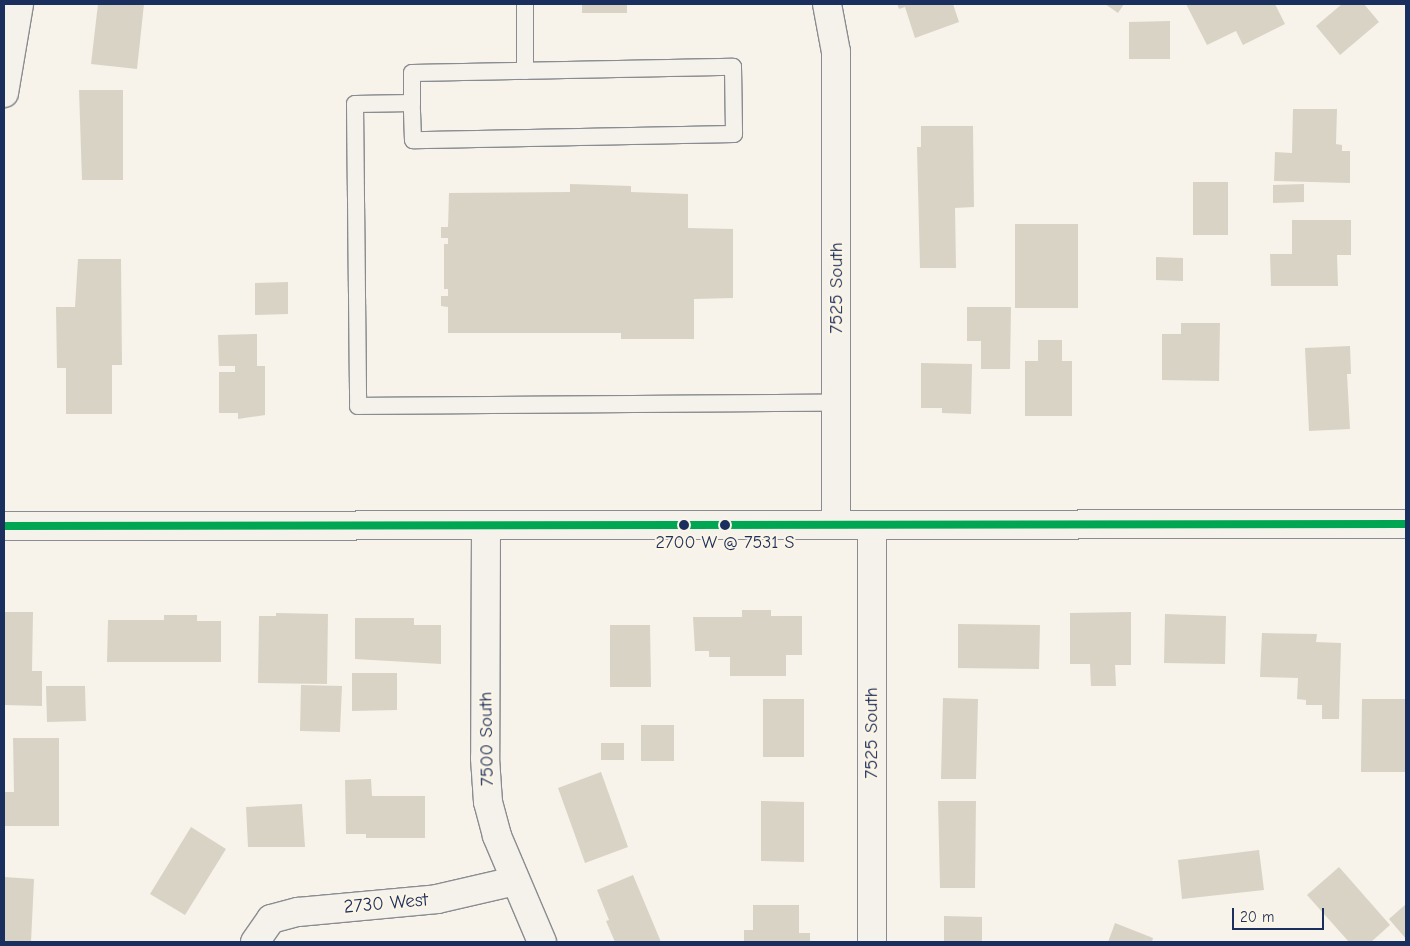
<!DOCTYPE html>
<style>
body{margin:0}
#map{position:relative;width:1410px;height:946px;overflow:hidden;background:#f7f3ea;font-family:"Comic Neue",sans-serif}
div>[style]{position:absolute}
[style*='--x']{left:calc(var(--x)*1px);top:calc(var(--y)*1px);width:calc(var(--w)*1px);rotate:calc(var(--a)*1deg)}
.building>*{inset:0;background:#d9d3c5}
.roads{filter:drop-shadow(1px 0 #8a8c91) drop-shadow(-1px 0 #8a8c91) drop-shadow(0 1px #8a8c91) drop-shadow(0 -1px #8a8c91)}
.service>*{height:16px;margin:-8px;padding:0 8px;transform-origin:8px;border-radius:8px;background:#f5f2ec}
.minor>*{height:28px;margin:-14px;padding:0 14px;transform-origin:14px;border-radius:14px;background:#f5f2ec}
.secondary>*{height:28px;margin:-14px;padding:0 14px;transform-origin:14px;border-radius:14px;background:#f5f2ec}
.bus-1>*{height:8px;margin:-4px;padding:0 4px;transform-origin:4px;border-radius:4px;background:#00a651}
.dots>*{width:14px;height:14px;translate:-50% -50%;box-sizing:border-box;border:2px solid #fcf5e5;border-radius:50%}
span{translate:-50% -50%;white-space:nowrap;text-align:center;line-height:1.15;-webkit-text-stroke:4px #fcf5e5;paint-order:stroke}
.bus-label{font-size:18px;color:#1b2f5e}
.street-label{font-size:19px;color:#1b2f5e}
.frame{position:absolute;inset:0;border:5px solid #1b2f5e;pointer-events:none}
.scale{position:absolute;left:1232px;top:908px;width:92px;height:22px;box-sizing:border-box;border:2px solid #1b2f5e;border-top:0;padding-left:6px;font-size:15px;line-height:18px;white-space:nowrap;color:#1b2f5e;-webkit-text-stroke:4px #fcf5e5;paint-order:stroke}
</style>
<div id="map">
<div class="building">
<div style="clip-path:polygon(98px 4px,144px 4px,137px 69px,91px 64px)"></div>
<div style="clip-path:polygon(582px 4px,627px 4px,627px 13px,582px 13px)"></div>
<div style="clip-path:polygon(897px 4px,953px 4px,959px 22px,915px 38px,905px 7px,899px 9px)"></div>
<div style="clip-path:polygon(1105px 4px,1124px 4px,1118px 13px)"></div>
<div style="clip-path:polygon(1186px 4px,1275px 4px,1285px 24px,1243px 45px,1236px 31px,1207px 45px)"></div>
<div style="clip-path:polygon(1342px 4px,1364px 4px,1379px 22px,1340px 55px,1316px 26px)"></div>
<div style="clip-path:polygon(1170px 21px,1170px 59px,1129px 59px,1129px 22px)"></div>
<div style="clip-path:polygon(79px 90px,123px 90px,123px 180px,82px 180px)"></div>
<div style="clip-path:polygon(1293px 109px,1337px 109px,1336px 144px,1342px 145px,1342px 151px,1350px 151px,1350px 183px,1274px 181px,1275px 152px,1292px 153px)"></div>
<div style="clip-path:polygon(921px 126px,973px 126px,974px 207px,955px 208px,956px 268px,920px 268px,917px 147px,921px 147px)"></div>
<div style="clip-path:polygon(1193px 182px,1228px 182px,1228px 235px,1193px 235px)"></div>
<div style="clip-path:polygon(570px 184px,631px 186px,631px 192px,688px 194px,688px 228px,733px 229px,733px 298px,694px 299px,694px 339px,621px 339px,621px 333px,448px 333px,448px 307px,441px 306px,441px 296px,448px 296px,448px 289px,444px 289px,444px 244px,448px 244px,448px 238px,441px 238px,441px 227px,448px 227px,449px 193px,570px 192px)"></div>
<div style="clip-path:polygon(1304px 184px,1304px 202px,1273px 203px,1273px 185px)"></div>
<div style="clip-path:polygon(1292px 220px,1351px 220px,1351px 255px,1337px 255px,1338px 286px,1271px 286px,1270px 254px,1292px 254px)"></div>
<div style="clip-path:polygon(1015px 224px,1078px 224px,1078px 308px,1015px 308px)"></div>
<div style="clip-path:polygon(1156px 257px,1183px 258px,1183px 281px,1156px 280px)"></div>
<div style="clip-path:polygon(78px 259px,121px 259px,122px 365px,112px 365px,112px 414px,66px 414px,66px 368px,57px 368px,56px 307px,75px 307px)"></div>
<div style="clip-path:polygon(288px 282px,288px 314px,255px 315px,255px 283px)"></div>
<div style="clip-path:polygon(967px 307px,1011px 307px,1010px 369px,981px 369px,981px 341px,967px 341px)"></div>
<div style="clip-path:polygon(1181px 323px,1220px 323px,1219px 381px,1162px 380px,1162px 334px,1181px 334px)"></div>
<div style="clip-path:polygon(257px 334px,257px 366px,265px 366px,265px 415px,238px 419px,238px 413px,219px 413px,219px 372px,235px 372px,235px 366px,219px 366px,218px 335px)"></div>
<div style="clip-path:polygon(1038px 340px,1062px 340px,1062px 361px,1072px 361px,1072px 416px,1025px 416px,1025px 361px,1038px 361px)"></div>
<div style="clip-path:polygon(1350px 346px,1351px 374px,1347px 374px,1350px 429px,1309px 431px,1305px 348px)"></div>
<div style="clip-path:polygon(921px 363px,972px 364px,971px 414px,942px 413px,942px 408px,921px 408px)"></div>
<div style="clip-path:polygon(742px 610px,771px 610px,771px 616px,802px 616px,802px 655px,786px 655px,786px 676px,730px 676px,730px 657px,709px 657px,709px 651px,695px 651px,693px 617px,742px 617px)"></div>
<div style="clip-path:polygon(4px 612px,33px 612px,32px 671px,42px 671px,42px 706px,4px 705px)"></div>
<div style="clip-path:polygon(1131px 612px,1131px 665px,1115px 665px,1116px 686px,1091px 686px,1090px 664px,1070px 664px,1070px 613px)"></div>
<div style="clip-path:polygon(276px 613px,328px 614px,327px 684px,258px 683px,259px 616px,276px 616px)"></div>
<div style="clip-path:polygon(1165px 614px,1226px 616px,1225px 664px,1164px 663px)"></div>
<div style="clip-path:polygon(164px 615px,197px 615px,197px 621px,221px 621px,221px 662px,107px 662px,108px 620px,164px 620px)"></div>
<div style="clip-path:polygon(355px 618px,414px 618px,414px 625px,441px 625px,441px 664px,355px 659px)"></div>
<div style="clip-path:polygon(958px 624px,1040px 625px,1039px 669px,958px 668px)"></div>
<div style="clip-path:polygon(610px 625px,650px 625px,651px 687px,610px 687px)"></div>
<div style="clip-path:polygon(1262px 633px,1317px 634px,1316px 642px,1341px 643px,1339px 719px,1322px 719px,1322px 705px,1306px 705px,1306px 700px,1297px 699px,1298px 678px,1260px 677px)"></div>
<div style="clip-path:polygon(352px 673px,397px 673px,397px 710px,352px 711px)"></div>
<div style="clip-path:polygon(301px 685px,342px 686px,340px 732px,300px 731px)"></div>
<div style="clip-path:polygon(46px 686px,85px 686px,86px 721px,47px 722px)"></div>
<div style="clip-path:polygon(943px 698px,978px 699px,976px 779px,941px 779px)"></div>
<div style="clip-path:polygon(763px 699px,804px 699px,804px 757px,763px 757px)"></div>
<div style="clip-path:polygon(1362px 699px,1406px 699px,1406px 772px,1361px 772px)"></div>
<div style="clip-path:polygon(641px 725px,674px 725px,674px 761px,641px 761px)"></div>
<div style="clip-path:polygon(13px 738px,59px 738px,59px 826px,4px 826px,4px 792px,14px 792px)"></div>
<div style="clip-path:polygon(601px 743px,624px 743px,624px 760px,601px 760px)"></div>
<div style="clip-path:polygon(601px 772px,628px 847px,585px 863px,558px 788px)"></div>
<div style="clip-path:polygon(371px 779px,372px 796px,425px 796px,425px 838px,366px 838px,366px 834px,346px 834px,345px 780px)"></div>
<div style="clip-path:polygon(761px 801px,804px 802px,804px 862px,761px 861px)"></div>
<div style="clip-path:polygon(938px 801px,976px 801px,975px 888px,940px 888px)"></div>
<div style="clip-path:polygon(302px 804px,305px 847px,248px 847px,246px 807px)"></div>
<div style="clip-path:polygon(191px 827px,226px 849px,185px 915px,150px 894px)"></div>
<div style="clip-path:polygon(1259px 850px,1264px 890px,1182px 899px,1178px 860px)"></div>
<div style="clip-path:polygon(1339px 867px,1390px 925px,1371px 942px,1349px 942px,1307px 895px)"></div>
<div style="clip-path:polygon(633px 875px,661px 942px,615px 942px,606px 921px,609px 920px,597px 890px)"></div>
<div style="clip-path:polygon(4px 877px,34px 879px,31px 942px,4px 942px)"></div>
<div style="clip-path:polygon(1406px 904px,1406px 939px,1389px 919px)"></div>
<div style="clip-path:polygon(753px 905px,799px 905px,799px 933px,810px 933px,810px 942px,744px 942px,744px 930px,753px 930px)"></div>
<div style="clip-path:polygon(944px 916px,982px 917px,982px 942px,944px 942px)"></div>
<div style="clip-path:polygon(1115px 923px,1153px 938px,1152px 942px,1108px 942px)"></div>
</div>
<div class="roads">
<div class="service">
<div style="--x:525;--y:4;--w:67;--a:90"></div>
<div style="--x:412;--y:103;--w:30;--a:-90"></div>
<div style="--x:412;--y:73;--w:321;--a:-1.1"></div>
<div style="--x:733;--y:67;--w:67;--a:89.1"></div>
<div style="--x:734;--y:134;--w:321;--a:178.9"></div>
<div style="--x:413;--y:140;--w:37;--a:-92"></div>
<div style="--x:412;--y:103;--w:57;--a:179"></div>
<div style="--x:355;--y:104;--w:302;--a:89.4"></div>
<div style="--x:358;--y:406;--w:479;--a:-0.4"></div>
</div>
<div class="minor">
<div style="--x:827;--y:4;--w:49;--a:79.4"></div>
<div style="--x:836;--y:52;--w:473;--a:90"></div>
<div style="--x:4;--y:93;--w:90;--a:-80.4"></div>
<div style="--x:486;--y:525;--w:233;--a:90.2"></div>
<div style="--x:485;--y:758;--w:44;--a:86.1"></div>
<div style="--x:488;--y:802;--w:35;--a:75"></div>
<div style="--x:497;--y:836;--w:115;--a:67"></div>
<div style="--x:872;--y:525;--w:417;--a:90"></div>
<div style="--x:255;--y:942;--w:28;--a:-55"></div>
<div style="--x:271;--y:919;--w:28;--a:-15"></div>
<div style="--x:298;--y:912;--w:140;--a:-5.3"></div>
<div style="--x:437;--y:899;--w:80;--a:-13"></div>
</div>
<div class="secondary">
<div style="--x:4;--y:526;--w:1402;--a:-0.08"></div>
</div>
</div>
<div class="bus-1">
<div style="--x:4;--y:526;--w:1402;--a:-0.08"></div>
</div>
<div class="dots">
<div style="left:684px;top:525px;background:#1b2f5e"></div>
<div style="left:725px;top:525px;background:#1b2f5e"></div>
</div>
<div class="bus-label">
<span style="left:725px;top:543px">2700 W @ 7531 S</span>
</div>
<div class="street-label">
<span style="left:837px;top:288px;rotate:-90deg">7525 South</span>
<span style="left:872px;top:733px;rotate:-90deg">7525 South</span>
<span style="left:487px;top:739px;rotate:-91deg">7500 South</span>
<span style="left:386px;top:904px;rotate:-5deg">2730 West</span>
</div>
<div class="frame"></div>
<div class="scale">20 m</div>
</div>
